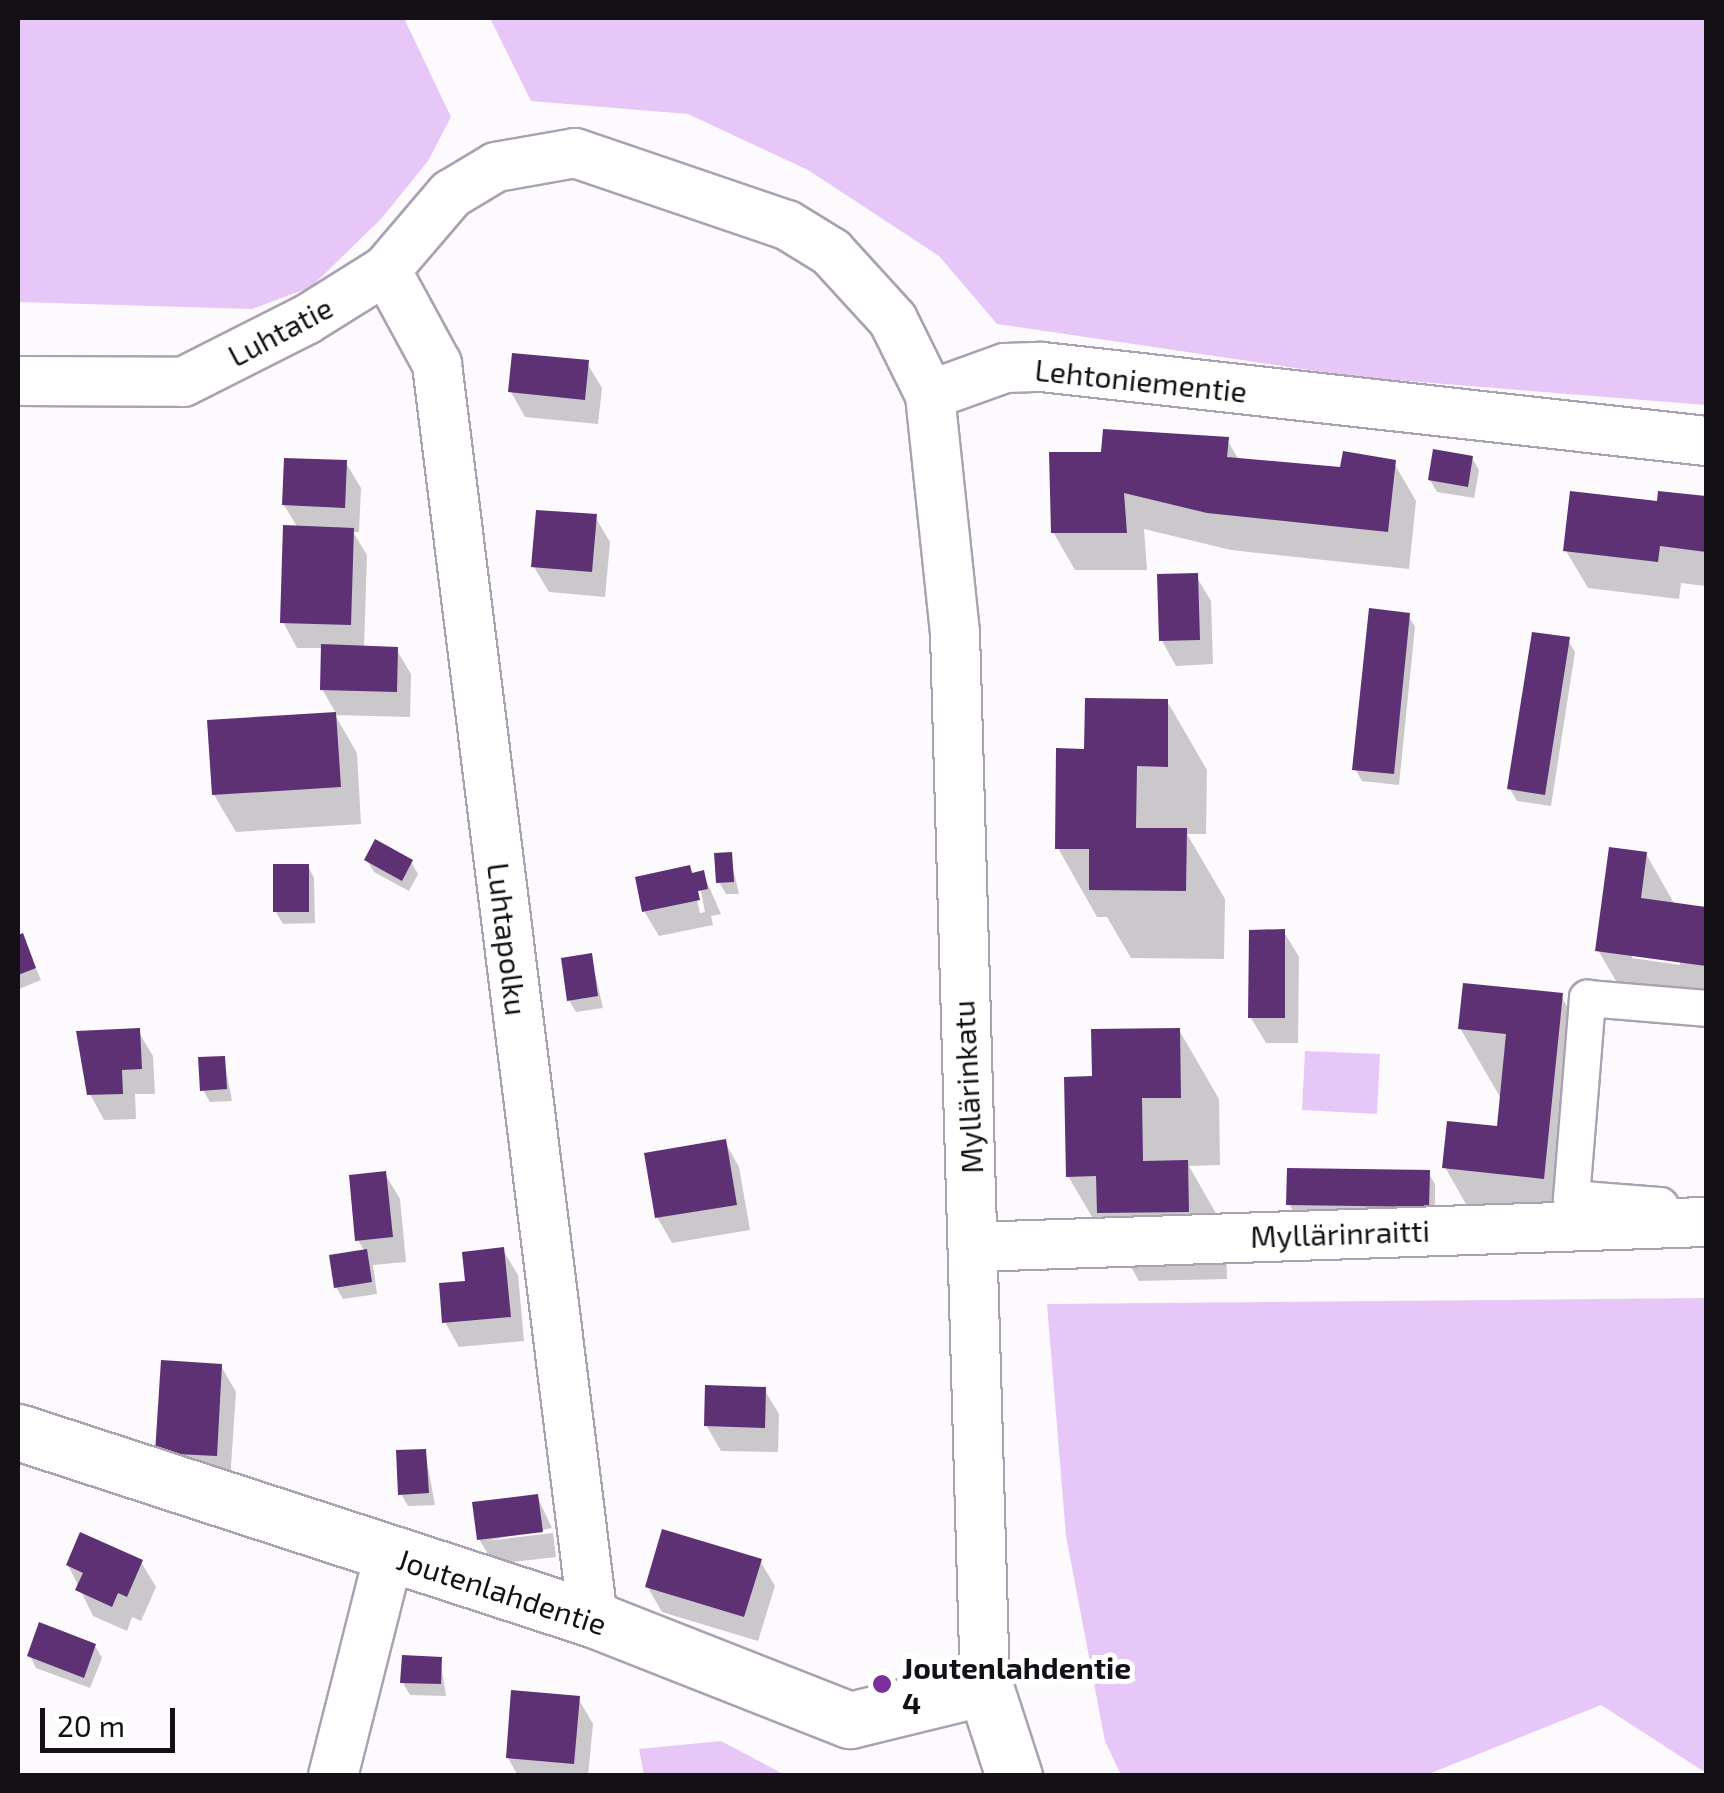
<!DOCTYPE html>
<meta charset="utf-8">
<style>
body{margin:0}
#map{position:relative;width:1724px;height:1793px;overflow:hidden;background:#fdfafe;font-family:"Exo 2",sans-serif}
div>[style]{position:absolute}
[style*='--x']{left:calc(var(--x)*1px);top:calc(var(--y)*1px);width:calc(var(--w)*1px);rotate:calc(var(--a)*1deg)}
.green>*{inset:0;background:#e6c7f8}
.shadow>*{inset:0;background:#0003}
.building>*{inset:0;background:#5e3074}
.roads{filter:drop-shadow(2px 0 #aba1b0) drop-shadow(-2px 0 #aba1b0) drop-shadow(0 2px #aba1b0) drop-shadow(0 -2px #aba1b0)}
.pedestrian>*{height:35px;margin:-17.5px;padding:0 17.5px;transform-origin:17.5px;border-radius:17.5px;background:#fff}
.minor>*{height:48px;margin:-24px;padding:0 24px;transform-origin:24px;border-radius:24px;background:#fff}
.tertiary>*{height:55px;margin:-27.5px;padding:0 27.5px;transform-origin:27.5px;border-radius:27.5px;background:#fff}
.dots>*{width:28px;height:28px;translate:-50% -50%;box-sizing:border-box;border:5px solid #fff;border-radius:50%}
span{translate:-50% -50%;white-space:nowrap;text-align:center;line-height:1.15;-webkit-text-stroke:10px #fff;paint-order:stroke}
.street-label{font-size:30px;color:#141116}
.poi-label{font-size:30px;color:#141116;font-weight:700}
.left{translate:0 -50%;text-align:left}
.frame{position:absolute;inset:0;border:20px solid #141116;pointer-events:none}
.scale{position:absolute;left:40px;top:1708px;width:135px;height:45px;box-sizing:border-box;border:5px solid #141116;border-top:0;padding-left:12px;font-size:30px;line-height:35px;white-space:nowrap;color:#141116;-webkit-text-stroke:8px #fff;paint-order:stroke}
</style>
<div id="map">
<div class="green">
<div style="clip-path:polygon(18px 18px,404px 18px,451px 117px,428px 161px,381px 219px,311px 287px,252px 309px,18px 302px)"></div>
<div style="clip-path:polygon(490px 18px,1706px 18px,1706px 405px,1357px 377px,997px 324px,939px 256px,808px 170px,688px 114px,531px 101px)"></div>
<div style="clip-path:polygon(1305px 1051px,1380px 1054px,1377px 1114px,1302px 1110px)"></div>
<div style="clip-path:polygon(1706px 1298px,1706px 1773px,1601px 1705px,1426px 1775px,1121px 1775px,1105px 1741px,1066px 1536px,1047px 1304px)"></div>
<div style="clip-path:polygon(721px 1741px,785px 1775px,644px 1775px,639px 1749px)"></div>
</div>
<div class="shadow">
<div style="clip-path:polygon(587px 363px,602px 388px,598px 424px,525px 417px,511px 392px)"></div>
<div style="clip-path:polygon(1227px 440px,1239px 460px,1343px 470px,1394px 463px,1416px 501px,1409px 569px,1231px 550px,1144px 529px,1147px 570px,1075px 570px,1053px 532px,1103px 454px)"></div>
<div style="clip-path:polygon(1472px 458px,1479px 470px,1474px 498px,1437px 492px,1430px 480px)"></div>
<div style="clip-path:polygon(346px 463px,361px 488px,359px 532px,353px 532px,367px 555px,364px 648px,396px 649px,411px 674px,410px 717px,335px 715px,357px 753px,361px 824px,236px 832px,214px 795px,210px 723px,337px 715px,322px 689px,323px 648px,297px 648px,283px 622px,298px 528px,284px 505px)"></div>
<div style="clip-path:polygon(1660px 493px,1706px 499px,1706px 586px,1681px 583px,1679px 599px,1588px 588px,1566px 551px,1659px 504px)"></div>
<div style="clip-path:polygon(595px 517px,610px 542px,605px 597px,549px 592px,534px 567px)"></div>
<div style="clip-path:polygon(1196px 576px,1211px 601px,1213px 664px,1176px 666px,1162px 641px)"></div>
<div style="clip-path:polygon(1408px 615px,1415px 627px,1399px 785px,1362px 781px,1355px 769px)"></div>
<div style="clip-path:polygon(1568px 640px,1575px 652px,1551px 806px,1517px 801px,1510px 789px)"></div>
<div style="clip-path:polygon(1167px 701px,1207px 770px,1206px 834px,1187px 834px,1225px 899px,1224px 959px,1131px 958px,1107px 917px,1097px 917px,1058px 848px,1087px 751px)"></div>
<div style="clip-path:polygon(evenodd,1646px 854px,1675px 905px,1706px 910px,1706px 1028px,1638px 1019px,1598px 950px,1646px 854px,1632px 953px,1680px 959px,1680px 965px,1632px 958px,1632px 953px)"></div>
<div style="clip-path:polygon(730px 855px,739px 894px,726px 894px,719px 882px)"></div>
<div style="clip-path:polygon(367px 860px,411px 862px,418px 874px,409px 891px,374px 872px)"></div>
<div style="clip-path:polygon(308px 866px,314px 878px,315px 923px,283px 924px,276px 912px)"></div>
<div style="clip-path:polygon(evenodd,689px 868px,693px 875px,703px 873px,721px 914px,711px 916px,713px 925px,659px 936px,644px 911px,689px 868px,695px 891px,701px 891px,705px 912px,700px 913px,695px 891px)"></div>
<div style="clip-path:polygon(1284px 932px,1299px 957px,1298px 1043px,1266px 1043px,1251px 1018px)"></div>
<div style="clip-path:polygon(22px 936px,41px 980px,19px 989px,18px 938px)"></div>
<div style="clip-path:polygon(591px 956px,603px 1008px,576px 1012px,569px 1000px)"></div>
<div style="clip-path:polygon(1561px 996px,1601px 1064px,1582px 1246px,1484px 1236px,1445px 1167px,1499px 1129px,1500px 1097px,1460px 1028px)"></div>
<div style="clip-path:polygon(1179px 1030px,1219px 1099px,1220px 1165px,1189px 1166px,1226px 1231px,1227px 1279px,1139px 1281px,1118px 1244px,1108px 1244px,1068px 1176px,1095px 1079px)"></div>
<div style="clip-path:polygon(138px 1031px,153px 1056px,155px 1094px,135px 1094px,136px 1119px,104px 1120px,90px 1094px)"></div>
<div style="clip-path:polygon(224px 1059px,232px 1101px,210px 1102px,203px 1090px)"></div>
<div style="clip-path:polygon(725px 1142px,739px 1167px,750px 1230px,672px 1243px,657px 1217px)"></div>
<div style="clip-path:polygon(1428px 1172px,1435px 1184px,1435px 1218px,1296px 1216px,1289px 1204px)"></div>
<div style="clip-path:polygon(385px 1174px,400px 1199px,406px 1262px,373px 1265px,377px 1294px,343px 1299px,336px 1287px,365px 1252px,358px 1240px)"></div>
<div style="clip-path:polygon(503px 1250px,518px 1275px,524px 1341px,459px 1347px,445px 1322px,467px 1283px)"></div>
<div style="clip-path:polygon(163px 1363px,221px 1366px,236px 1392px,230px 1481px,173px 1477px)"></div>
<div style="clip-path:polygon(764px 1389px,779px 1414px,778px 1452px,721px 1451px,706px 1425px)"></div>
<div style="clip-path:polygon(425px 1451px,435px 1505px,408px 1506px,401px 1494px)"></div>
<div style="clip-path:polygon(537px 1496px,552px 1528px,486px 1541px,553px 1533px,556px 1557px,494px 1564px,479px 1539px)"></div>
<div style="clip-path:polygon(760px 1561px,775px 1586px,758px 1641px,662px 1612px,647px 1586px)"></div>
<div style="clip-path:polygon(141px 1562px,156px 1587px,141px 1621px,132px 1617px,127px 1631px,93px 1616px,68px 1565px)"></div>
<div style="clip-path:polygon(95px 1646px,102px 1658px,90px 1688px,36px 1668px,30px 1656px)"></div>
<div style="clip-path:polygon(440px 1659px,446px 1696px,410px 1695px,403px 1683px)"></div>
<div style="clip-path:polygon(578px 1698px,593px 1724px,588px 1776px,518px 1776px,508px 1758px)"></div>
</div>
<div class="building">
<div style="clip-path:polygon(512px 353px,589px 360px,585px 400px,508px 392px)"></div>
<div style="clip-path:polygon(1103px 429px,1229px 437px,1227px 457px,1340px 467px,1343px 451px,1396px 460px,1388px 532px,1207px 513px,1124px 493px,1127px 533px,1051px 533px,1049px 452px,1101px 452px)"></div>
<div style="clip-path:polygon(1433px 449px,1473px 456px,1468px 487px,1428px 480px)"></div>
<div style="clip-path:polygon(284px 458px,347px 460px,345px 508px,282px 505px)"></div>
<div style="clip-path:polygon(1570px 491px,1657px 501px,1658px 491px,1706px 496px,1706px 552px,1660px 546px,1658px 562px,1563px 551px)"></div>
<div style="clip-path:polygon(536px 510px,597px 514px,592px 572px,531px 567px)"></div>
<div style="clip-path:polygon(283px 525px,354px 528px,351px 625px,280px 623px)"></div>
<div style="clip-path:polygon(1198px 573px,1200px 640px,1159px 641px,1157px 574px)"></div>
<div style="clip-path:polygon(1369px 608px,1410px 613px,1394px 774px,1352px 770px)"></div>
<div style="clip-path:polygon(1532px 632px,1570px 637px,1545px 795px,1507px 789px)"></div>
<div style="clip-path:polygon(321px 644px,398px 647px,397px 692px,320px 690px)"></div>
<div style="clip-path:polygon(1085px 698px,1168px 699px,1168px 767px,1137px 766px,1136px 828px,1187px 828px,1186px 891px,1089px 890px,1089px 849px,1055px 849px,1056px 748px,1084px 749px)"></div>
<div style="clip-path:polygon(336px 712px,341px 787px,212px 795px,207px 720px)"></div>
<div style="clip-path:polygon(375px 839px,413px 860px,402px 881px,364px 860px)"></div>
<div style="clip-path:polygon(1609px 847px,1647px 852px,1641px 898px,1706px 907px,1706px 966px,1595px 951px)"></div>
<div style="clip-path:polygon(732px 852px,734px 882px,716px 883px,714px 853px)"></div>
<div style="clip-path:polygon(273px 864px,309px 864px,309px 912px,273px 912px)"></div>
<div style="clip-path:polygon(690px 865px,692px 873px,704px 870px,708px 889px,698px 891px,700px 900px,642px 912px,635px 877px)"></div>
<div style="clip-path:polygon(1285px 929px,1285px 1018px,1248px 1018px,1249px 930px)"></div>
<div style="clip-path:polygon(23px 933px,36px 968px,18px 975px,18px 935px)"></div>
<div style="clip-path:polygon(592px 953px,598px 996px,567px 1001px,561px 958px)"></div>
<div style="clip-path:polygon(1463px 983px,1563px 993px,1544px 1179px,1442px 1168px,1447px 1121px,1497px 1126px,1506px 1034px,1458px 1029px)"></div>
<div style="clip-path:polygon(140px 1028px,142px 1069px,122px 1070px,123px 1094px,87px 1095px,76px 1031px)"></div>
<div style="clip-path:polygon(1180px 1028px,1181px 1098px,1142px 1098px,1143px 1161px,1188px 1160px,1189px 1212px,1097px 1213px,1096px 1176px,1066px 1177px,1064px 1077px,1092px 1076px,1091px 1029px)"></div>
<div style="clip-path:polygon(225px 1056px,227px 1089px,200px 1091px,198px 1057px)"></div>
<div style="clip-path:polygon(726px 1139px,737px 1205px,655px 1218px,644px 1153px)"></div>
<div style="clip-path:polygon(1287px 1168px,1430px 1170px,1429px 1207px,1286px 1205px)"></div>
<div style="clip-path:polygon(386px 1171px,393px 1237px,355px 1241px,349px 1175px)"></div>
<div style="clip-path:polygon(504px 1247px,511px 1317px,442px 1323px,439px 1283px,465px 1281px,462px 1252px)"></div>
<div style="clip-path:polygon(367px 1249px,372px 1282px,334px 1288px,329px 1255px)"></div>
<div style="clip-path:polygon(161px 1360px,222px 1364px,217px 1456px,155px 1453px)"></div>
<div style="clip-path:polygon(705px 1385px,766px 1387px,765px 1428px,704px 1426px)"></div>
<div style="clip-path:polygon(426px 1449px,429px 1493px,398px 1495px,396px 1450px)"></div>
<div style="clip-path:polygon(538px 1494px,543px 1532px,477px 1540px,472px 1502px)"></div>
<div style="clip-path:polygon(662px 1529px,762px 1559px,744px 1617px,645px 1587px)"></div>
<div style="clip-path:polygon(80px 1532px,143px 1560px,127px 1597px,118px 1593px,112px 1607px,75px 1590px,83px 1573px,66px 1565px)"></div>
<div style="clip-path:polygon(39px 1622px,96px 1644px,84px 1678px,27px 1656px)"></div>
<div style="clip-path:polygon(402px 1655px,442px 1657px,441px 1684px,400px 1683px)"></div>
<div style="clip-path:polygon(511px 1690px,580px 1696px,574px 1764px,506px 1758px)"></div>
</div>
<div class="roads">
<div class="pedestrian">
<div style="--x:1660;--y:1205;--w:89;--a:-175.5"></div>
<div style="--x:1571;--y:1198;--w:201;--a:-85.4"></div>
<div style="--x:1587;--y:998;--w:119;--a:4.8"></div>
</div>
<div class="minor">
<div style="--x:386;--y:270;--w:107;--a:61.5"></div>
<div style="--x:437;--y:364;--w:1265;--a:82.91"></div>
<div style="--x:18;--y:381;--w:165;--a:0.3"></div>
<div style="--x:183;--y:382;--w:138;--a:-26.8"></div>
<div style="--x:306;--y:320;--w:94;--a:-32"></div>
<div style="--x:386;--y:270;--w:100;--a:-49.5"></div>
<div style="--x:451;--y:194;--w:52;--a:-31"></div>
<div style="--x:496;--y:167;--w:80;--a:-10"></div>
<div style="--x:575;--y:153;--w:224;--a:18.8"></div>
<div style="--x:787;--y:225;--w:52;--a:31.5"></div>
<div style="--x:831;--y:252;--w:92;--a:47.6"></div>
<div style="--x:893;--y:320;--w:84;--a:63.7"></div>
<div style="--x:930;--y:395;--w:239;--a:84"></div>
<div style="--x:955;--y:633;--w:1054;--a:88.37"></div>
<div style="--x:930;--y:395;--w:80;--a:-19.8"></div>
<div style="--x:1005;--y:368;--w:37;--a:-2"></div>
<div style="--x:1042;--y:367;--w:668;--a:6.36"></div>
<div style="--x:974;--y:1247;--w:732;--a:-1.96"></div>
<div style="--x:333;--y:1776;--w:228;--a:-75.8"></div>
</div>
<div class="tertiary">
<div style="--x:18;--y:1432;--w:605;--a:18.02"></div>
<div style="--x:593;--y:1619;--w:276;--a:21.5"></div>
<div style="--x:850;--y:1720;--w:139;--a:-13.7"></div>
<div style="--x:985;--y:1687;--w:94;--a:72"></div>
</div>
</div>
<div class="dots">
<div style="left:882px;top:1684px;background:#7c2e9f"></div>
</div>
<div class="street-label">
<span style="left:280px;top:331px;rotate:-28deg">Luhtatie</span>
<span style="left:1141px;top:380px;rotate:6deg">Lehtoniementie</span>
<span style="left:508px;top:939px;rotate:83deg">Luhtapolku</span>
<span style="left:967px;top:1087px;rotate:-93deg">Myllärinkatu</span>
<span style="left:1340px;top:1233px;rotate:-2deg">Myllärinraitti</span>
<span style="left:502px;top:1591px;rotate:18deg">Joutenlahdentie</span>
</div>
<div class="poi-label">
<span class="left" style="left:902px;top:1684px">Joutenlahdentie<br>4</span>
</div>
<div class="frame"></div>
<div class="scale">20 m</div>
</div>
